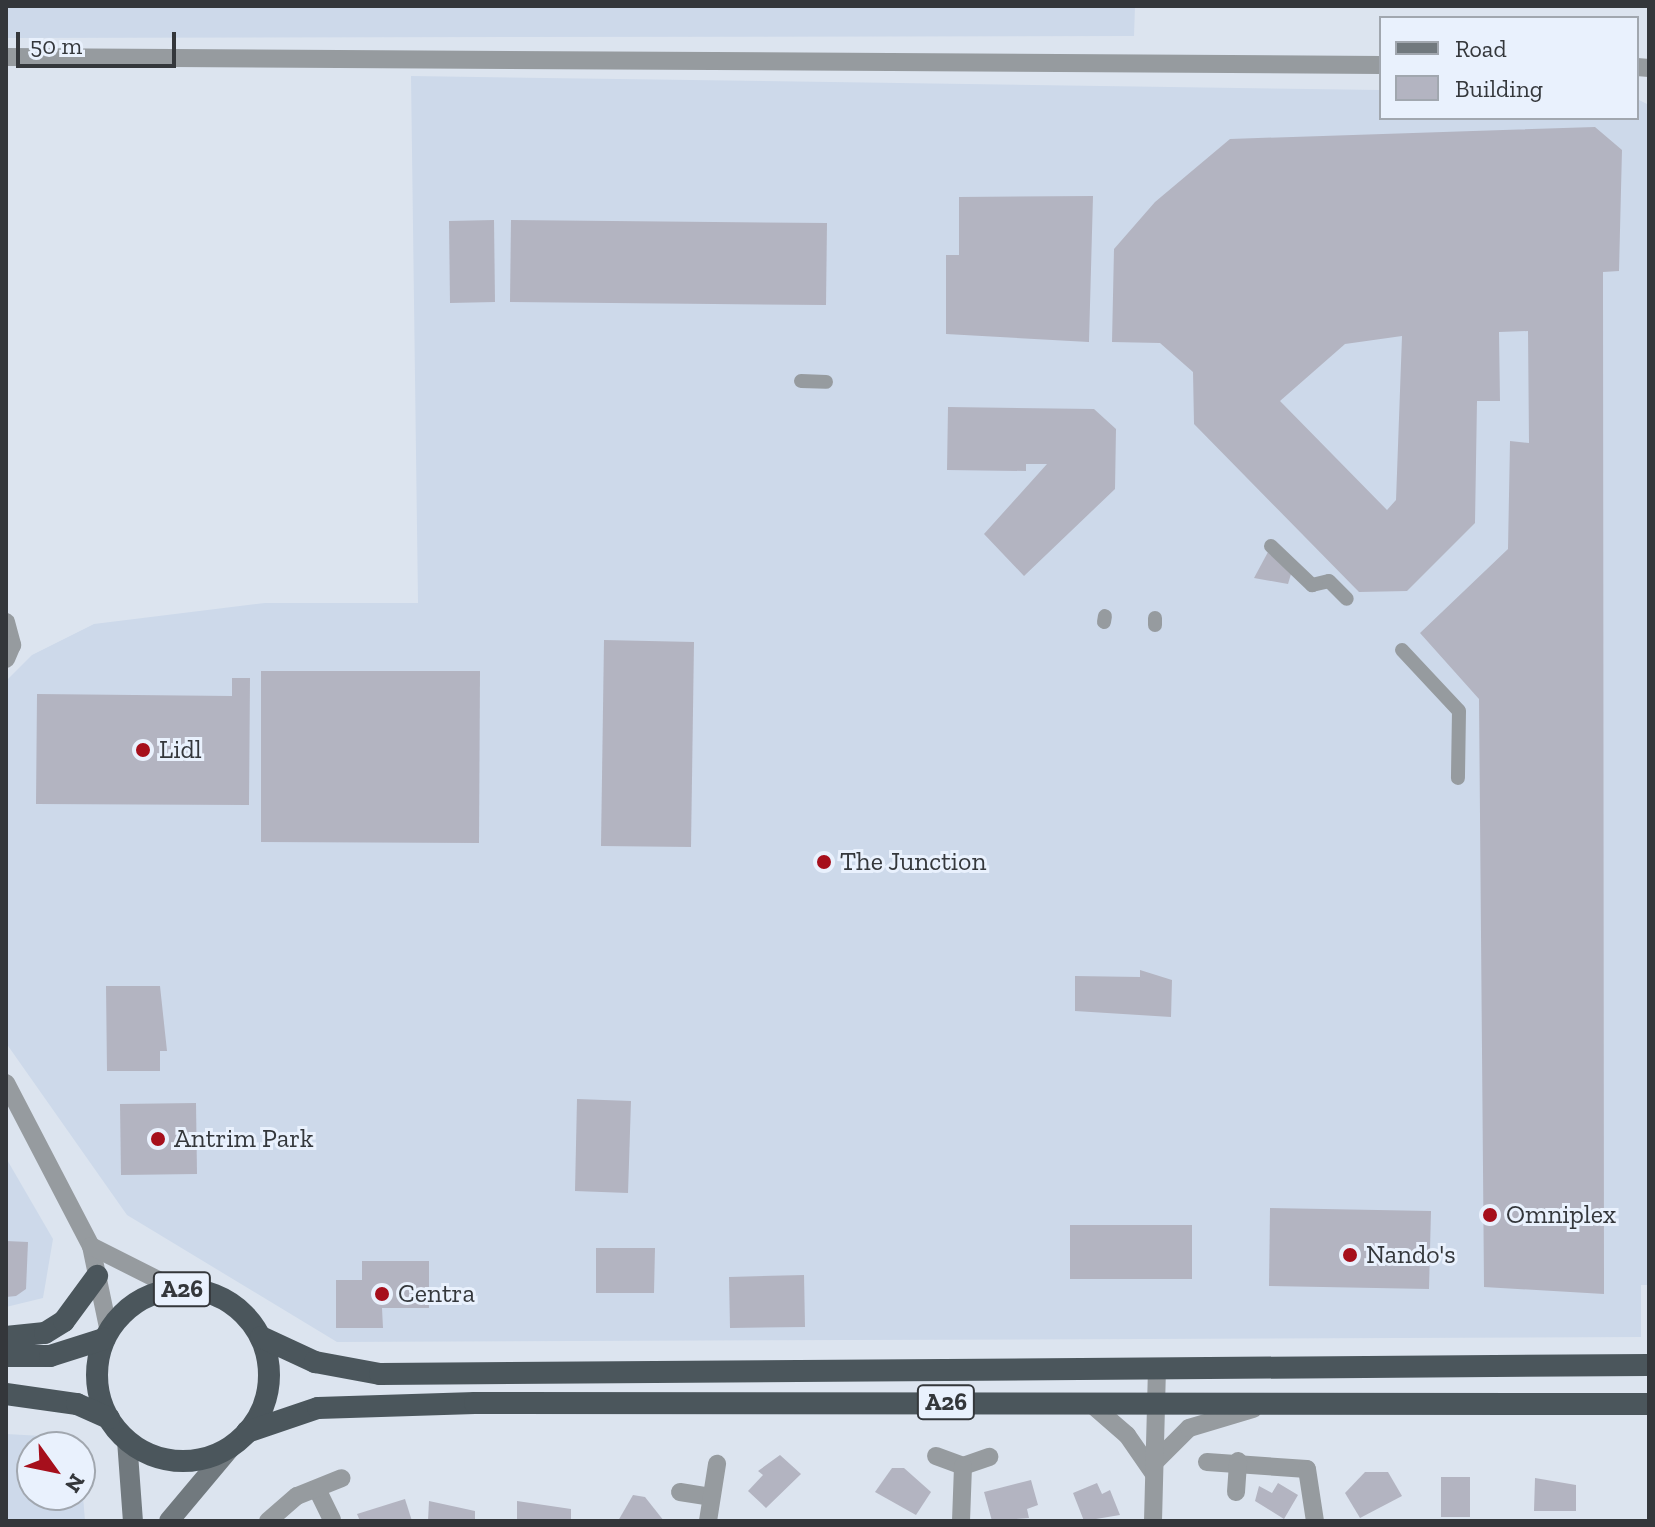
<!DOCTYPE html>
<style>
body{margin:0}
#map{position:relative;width:1655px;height:1527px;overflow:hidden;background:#dce4ef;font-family:"Zilla Slab",serif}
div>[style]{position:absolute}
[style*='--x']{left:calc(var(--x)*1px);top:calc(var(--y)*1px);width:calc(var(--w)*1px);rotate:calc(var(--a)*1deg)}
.built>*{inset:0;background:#cdd9ea}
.building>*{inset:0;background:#b3b4c1}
.pedestrian>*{height:14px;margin:-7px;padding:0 7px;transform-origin:7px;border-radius:7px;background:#969b9f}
.minor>*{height:18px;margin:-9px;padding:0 9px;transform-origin:9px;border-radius:9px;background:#969b9f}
.secondary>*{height:20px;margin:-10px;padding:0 10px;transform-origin:10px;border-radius:10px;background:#71797e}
.trunk>*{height:22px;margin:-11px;padding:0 11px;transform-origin:11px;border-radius:11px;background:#4b565c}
.trunk>.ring{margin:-11px;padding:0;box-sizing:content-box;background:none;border:22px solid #4b565c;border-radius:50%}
.dots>*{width:22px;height:22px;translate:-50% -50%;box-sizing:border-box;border:4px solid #e9f1fd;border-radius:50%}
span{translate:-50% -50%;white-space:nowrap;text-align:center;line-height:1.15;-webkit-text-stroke:6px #e9f1fd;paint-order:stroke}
.shield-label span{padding:2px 6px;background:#e9f1fd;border:2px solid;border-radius:6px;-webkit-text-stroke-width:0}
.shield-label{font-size:24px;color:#34373b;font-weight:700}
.poi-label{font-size:26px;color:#34373b}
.left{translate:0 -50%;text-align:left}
.frame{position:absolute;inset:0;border:8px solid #34373b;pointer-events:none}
.legend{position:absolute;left:1379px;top:16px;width:260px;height:104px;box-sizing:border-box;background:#e9f1fd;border:2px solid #a1a7af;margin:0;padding:10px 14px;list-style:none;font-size:24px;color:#34373b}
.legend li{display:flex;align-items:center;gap:16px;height:40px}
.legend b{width:40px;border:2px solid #a1a7af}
.north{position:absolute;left:16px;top:1431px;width:80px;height:80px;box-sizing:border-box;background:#e9f1fd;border:2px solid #a1a7af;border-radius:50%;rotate:123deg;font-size:22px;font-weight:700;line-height:32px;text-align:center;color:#34373b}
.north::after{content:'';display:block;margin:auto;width:28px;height:36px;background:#a60f1c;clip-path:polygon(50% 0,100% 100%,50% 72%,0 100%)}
.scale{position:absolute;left:16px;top:32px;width:160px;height:36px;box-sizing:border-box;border:4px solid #34373b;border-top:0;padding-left:10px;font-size:24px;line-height:28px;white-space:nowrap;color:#34373b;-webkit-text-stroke:6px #e9f1fd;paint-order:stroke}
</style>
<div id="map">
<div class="built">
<div style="clip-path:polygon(6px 6px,1135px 6px,1134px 36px,6px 38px)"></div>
<div style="clip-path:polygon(411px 76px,1381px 90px,1381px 118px,1637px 118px,1637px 99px,1649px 105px,1649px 1285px,1641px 1285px,1641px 1337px,337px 1342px,127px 1215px,6px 1043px,6px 681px,32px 655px,94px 624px,265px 603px,418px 603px)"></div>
<div style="clip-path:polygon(6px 1158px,53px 1239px,43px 1298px,6px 1307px)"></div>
<div style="clip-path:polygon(6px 1434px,78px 1438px,79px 1447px,32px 1447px,32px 1495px,80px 1495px,80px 1459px,85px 1521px,6px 1521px)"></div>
</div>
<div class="building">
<div style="clip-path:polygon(evenodd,1595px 127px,1622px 150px,1619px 271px,1603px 272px,1604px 1294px,1484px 1287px,1479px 699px,1420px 633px,1508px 549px,1510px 441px,1529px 443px,1528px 331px,1499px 332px,1500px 401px,1477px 401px,1475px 523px,1407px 591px,1359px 592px,1194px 424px,1193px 372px,1160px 343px,1112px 342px,1114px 249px,1155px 202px,1230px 139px,1595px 127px,1402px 336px,1396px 500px,1387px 510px,1280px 401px,1345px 344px,1402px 336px)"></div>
<div style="clip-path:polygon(1093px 196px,1089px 342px,946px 334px,946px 255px,959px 255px,959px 197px)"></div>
<div style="clip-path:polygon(494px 220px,495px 302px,450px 303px,449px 221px)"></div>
<div style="clip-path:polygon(511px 220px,827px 223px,826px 305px,510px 302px)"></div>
<div style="clip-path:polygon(948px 407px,1094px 409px,1116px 429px,1115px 489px,1024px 576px,984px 534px,1047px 464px,1026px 464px,1026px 471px,947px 470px)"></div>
<div style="clip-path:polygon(1268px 552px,1291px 574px,1288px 584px,1254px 578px)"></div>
<div style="clip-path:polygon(604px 640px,694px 642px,691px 847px,601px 846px)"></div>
<div style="clip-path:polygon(261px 671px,480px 671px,479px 843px,261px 842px)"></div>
<div style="clip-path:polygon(232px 678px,250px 678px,249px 805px,36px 804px,37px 694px,232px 696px)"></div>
<div style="clip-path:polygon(1140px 970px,1172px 980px,1171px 1017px,1075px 1011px,1075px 976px,1140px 977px)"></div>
<div style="clip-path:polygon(106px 986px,160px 986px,167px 1051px,160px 1051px,160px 1071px,107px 1071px)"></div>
<div style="clip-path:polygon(577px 1099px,631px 1101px,628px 1193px,575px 1191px)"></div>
<div style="clip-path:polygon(196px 1103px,197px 1174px,121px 1175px,120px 1104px)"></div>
<div style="clip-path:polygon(1270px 1208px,1431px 1211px,1429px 1289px,1269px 1286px)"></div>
<div style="clip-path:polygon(1070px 1225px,1192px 1225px,1192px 1279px,1070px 1279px)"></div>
<div style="clip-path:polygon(6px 1241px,28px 1242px,26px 1289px,16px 1296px,6px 1297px)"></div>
<div style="clip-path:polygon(596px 1248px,655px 1248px,654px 1293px,596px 1293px)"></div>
<div style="clip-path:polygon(362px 1261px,429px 1261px,429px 1308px,382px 1308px,383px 1328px,336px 1328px,336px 1280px,362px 1280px)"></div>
<div style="clip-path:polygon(804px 1275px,805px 1327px,730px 1328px,729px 1277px)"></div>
<div style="clip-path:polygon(780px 1455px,801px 1474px,766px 1508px,748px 1491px,763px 1475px,758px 1471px)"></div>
<div style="clip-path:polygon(892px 1468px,904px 1468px,931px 1492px,916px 1515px,875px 1492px)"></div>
<div style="clip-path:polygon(1365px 1472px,1388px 1472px,1402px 1496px,1360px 1518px,1345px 1493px)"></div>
<div style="clip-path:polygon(1441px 1477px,1470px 1477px,1470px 1517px,1441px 1517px)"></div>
<div style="clip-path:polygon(1535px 1478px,1576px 1485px,1576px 1511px,1534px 1511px)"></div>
<div style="clip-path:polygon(1031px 1480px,1038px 1505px,1027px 1509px,1029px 1518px,992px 1521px,984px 1492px)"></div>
<div style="clip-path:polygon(1097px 1483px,1102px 1494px,1110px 1490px,1120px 1515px,1084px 1521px,1073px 1493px)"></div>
<div style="clip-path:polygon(1278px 1483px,1298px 1495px,1284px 1519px,1255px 1501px,1259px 1486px,1272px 1493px)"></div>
<div style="clip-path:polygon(633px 1495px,645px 1497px,664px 1521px,618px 1521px)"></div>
<div style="clip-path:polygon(405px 1499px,412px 1521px,360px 1521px,357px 1514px)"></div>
<div style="clip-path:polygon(429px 1501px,475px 1511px,475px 1521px,428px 1521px)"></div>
<div style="clip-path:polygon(517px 1501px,571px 1509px,571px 1521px,517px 1521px)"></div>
</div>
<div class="pedestrian">
<div style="--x:801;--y:381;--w:25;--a:2"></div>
<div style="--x:1271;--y:546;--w:57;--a:43.6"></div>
<div style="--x:1312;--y:585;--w:17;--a:-13"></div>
<div style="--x:1329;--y:581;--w:25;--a:45"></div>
<div style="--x:1104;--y:622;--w:6;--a:-81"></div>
<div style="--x:1155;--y:625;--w:7;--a:-90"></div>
<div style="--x:1402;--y:650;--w:83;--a:46.9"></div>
<div style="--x:1459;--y:711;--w:67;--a:90.9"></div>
</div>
<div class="minor">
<div style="--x:6;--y:57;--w:1375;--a:0.33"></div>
<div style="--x:1637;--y:67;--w:12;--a:5"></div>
<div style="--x:6;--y:622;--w:24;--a:75"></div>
<div style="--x:12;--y:645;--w:15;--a:113"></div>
<div style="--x:6;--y:1083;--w:184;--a:62.5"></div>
<div style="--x:91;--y:1246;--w:88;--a:78.2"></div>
<div style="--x:91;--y:1246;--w:95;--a:26.8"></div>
<div style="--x:1090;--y:1403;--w:49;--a:40.9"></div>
<div style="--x:1127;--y:1435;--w:47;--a:55.3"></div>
<div style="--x:936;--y:1456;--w:29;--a:20"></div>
<div style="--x:963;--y:1466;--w:28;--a:-19"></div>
<div style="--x:1207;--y:1462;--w:100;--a:4"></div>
<div style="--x:1307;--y:1469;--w:53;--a:81.3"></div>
<div style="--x:1154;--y:1463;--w:49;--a:-45"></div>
<div style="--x:1189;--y:1428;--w:67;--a:-16.5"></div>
<div style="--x:317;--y:1489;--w:34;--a:64"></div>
<div style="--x:680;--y:1492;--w:31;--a:9"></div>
<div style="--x:1236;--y:1492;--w:31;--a:-86"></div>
<div style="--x:268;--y:1521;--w:38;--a:-41"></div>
<div style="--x:297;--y:1496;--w:48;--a:-21.8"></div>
<div style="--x:708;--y:1521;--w:58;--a:-81"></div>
<div style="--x:961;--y:1521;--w:55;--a:-87.9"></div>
<div style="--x:1153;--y:1521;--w:149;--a:-88.5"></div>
</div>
<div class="secondary">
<div style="--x:127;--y:1440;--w:81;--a:85.8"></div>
<div style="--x:169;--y:1521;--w:98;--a:-50"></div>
</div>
<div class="trunk">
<div class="ring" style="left:97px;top:1289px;width:150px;height:150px"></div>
<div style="--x:6;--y:1337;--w:39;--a:-6"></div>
<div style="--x:45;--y:1333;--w:22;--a:-32"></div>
<div style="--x:64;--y:1321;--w:56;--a:-53.7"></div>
<div style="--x:261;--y:1337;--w:60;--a:24.8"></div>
<div style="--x:315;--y:1362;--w:66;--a:10.5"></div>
<div style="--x:380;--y:1374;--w:1269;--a:-0.41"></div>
<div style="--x:6;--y:1356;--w:44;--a:0"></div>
<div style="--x:50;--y:1356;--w:57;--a:-17.5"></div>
<div style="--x:6;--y:1394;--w:72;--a:8"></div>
<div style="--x:77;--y:1404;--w:35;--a:24"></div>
<div style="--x:247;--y:1432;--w:75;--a:-18.7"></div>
<div style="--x:318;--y:1408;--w:157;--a:-1.8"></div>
<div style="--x:475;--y:1403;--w:1174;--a:0.05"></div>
</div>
<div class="dots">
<div style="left:143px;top:750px;background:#a60f1c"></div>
<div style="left:824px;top:862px;background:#a60f1c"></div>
<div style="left:158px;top:1139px;background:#a60f1c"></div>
<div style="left:1490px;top:1215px;background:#a60f1c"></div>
<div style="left:1350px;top:1255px;background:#a60f1c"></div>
<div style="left:382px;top:1294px;background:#a60f1c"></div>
</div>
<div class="shield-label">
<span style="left:182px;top:1289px">A26</span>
<span style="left:946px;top:1402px">A26</span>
</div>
<div class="poi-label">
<span class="left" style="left:159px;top:750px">Lidl</span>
<span class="left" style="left:840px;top:862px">The Junction</span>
<span class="left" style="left:174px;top:1139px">Antrim Park</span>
<span class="left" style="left:1506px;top:1215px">Omniplex</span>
<span class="left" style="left:1366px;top:1255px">Nando's</span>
<span class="left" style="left:398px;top:1294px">Centra</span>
</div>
<div class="frame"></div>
<ul class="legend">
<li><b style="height:10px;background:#71797e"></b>Road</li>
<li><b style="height:22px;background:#b3b4c1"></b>Building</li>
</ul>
<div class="north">N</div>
<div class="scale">50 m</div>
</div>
